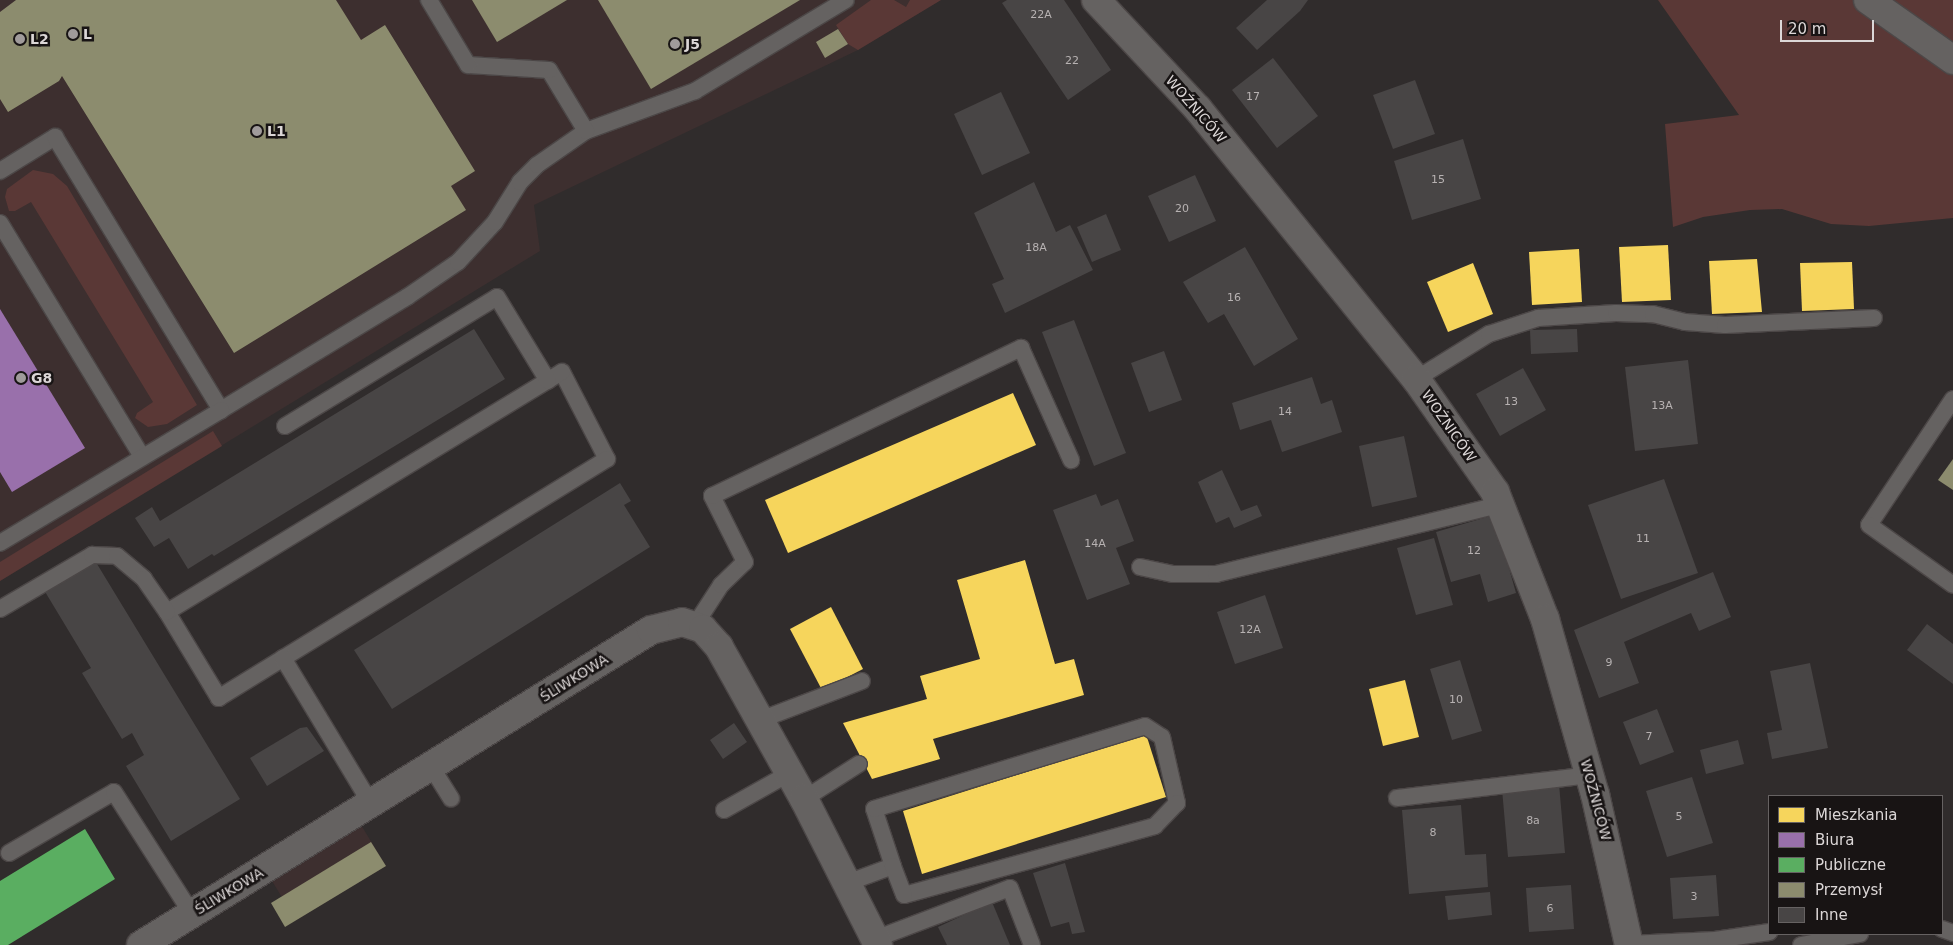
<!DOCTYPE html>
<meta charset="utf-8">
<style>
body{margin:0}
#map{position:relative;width:1953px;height:945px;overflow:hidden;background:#302c2c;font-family:"DejaVu Sans",sans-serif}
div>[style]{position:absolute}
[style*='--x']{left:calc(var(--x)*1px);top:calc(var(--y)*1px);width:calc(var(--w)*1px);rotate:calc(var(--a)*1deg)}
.built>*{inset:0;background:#3d2f2f}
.green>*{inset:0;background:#5a3836}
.homes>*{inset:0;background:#f6d55c}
.offices>*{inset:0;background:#9970ab}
.public>*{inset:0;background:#5aae61}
.industry>*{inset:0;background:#8c8c6e}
.building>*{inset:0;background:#484545}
.roads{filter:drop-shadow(1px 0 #4c4747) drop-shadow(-1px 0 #4c4747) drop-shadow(0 1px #4c4747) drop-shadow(0 -1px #4c4747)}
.lane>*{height:16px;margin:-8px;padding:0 8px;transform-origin:8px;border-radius:8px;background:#656261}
.street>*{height:28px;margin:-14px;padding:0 14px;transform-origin:14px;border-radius:14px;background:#656261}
.dots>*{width:14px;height:14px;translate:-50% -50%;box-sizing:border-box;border:2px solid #181414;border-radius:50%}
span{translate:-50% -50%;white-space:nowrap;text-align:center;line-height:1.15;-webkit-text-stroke:5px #181414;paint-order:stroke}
.number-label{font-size:11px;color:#b7b2b2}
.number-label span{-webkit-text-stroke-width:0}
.poi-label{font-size:14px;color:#dcd7d7;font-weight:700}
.left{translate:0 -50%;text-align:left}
.street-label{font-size:14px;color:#dcd7d7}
.legend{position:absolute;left:1768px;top:795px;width:175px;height:140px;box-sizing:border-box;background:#181414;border:1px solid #666262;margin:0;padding:6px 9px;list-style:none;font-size:15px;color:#dcd7d7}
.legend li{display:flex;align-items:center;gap:10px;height:25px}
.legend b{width:25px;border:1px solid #666262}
.scale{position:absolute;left:1780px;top:20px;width:94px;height:22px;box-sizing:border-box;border:2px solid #dcd7d7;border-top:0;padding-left:6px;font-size:15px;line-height:18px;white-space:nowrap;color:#dcd7d7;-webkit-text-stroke:4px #181414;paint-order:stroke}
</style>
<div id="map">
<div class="built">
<div style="clip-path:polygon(0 0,941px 0,858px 50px,534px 205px,540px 251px,0 581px)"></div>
<div style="clip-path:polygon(361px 825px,386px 866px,296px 920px,272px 881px)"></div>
</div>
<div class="green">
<div style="clip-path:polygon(871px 0,894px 0,906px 7px,910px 0,941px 0,858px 50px,848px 44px,836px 25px)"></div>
<div style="clip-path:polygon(1658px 0,1953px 0,1953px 218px,1869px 226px,1831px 224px,1782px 209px,1750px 210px,1703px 217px,1673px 227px,1665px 124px,1739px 115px)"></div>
<div style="clip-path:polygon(33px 170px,53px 174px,67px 186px,197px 405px,167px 424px,148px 427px,135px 418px,137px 413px,153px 402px,31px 202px,15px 211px,9px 211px,5px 197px,7px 189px)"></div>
<div style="clip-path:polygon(213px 431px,222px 446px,0 581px,0 562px)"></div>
</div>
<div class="homes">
<div style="clip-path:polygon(1668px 245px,1671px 300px,1622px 302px,1619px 247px)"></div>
<div style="clip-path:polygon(1579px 249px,1582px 302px,1532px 305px,1529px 252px)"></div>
<div style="clip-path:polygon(1757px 259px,1762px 312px,1712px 314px,1709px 261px)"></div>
<div style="clip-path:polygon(1852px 262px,1854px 309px,1802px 311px,1800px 263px)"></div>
<div style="clip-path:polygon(1473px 263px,1493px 314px,1448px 332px,1427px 282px)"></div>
<div style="clip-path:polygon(1013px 393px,1036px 445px,788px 553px,765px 500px)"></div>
<div style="clip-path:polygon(1025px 560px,1055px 664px,1074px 659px,1084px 695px,933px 739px,940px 759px,872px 779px,843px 723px,927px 699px,920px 676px,980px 659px,957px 580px)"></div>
<div style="clip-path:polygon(831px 607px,863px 669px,822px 690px,790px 629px)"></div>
<div style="clip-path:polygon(1405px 680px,1419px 737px,1383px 746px,1369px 689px)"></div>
<div style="clip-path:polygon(1146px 734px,1166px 797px,922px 874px,903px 811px)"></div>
</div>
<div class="offices">
<div style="clip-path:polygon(0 309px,85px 448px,12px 492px,0 472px)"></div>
</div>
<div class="public">
<div style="clip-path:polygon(85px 829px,115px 879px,8px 945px,0 945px,0 881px)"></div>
</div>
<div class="industry">
<div style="clip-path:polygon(16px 0,336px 0,361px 40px,385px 25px,475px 171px,451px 186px,466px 210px,234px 353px,62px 76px,59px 81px,8px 112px,0 99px,0 12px)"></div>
<div style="clip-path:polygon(472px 0,567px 0,497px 42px)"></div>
<div style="clip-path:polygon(598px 0,800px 0,651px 89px)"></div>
<div style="clip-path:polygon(838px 29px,848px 44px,825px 58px,816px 42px)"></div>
<div style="clip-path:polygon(1953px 459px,1953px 490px,1938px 480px)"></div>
<div style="clip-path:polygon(371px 842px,386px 866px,285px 927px,271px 903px)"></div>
</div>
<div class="building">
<div style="clip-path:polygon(1007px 0,1064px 0,1111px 70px,1068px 100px,1002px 3px)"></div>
<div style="clip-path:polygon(1267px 0,1308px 0,1300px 11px,1257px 50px,1236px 28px)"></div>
<div style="clip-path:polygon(1273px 58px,1318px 116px,1277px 148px,1232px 90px)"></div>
<div style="clip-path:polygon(1415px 80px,1435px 134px,1393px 149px,1373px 95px)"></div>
<div style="clip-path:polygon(1001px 92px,1030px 153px,982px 175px,954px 114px)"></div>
<div style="clip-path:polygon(1463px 139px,1481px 199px,1412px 220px,1394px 161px)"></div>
<div style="clip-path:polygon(1195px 175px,1216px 221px,1169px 242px,1148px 196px)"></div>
<div style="clip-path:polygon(1034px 182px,1056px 232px,1070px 225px,1093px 270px,1005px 313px,992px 284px,1004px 279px,974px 213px)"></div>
<div style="clip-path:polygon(1106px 214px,1121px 250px,1092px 262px,1077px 227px)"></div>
<div style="clip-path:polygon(1245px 247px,1298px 339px,1254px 366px,1224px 314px,1208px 323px,1183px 282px)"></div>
<div style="clip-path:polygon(1074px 320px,1126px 453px,1094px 466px,1042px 332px)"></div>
<div style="clip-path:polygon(474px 329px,505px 379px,214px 556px,212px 554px,188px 569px,169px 538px,154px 547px,135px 518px,152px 507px,160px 521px)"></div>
<div style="clip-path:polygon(1577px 329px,1578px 352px,1531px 354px,1530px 330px)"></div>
<div style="clip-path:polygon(1164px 351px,1182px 400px,1149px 412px,1131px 363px)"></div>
<div style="clip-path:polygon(1688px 360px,1698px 444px,1635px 451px,1625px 367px)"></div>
<div style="clip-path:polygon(1523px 368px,1546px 410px,1500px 436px,1476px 394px)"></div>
<div style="clip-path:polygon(1312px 377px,1321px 404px,1332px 400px,1342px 432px,1282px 452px,1271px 420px,1240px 430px,1232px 403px)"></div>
<div style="clip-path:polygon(1404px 436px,1417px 497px,1372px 507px,1359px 446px)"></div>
<div style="clip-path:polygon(1222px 470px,1241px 511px,1257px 505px,1262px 516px,1234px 528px,1229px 517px,1216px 523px,1198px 482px)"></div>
<div style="clip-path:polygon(1664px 479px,1698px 573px,1621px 599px,1588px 505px)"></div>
<div style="clip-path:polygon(620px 483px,631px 501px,624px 505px,650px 547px,392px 709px,354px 650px)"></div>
<div style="clip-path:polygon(1096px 494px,1101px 506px,1118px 499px,1134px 541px,1116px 548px,1130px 584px,1087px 600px,1053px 510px)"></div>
<div style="clip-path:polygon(1494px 515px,1516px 593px,1488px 602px,1480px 574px,1451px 582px,1436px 532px)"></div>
<div style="clip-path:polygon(1434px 538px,1453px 605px,1416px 615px,1397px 548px)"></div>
<div style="clip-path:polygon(94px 559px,240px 799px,171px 841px,126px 766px,144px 755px,132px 733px,122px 739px,82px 673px,91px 668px,44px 590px)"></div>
<div style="clip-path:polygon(1713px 572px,1731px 617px,1699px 631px,1691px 613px,1624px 642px,1639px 683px,1599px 698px,1574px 630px)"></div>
<div style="clip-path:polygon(1265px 595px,1283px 648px,1235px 664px,1217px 612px)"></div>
<div style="clip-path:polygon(1927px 624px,1953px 644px,1953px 684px,1907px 650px)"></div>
<div style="clip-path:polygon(1460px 660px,1482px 731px,1452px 740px,1430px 669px)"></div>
<div style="clip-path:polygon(1810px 663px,1828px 748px,1772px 759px,1767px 733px,1782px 730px,1770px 671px)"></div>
<div style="clip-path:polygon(1657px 709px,1674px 752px,1640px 765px,1623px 722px)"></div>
<div style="clip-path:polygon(734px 723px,747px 742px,723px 759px,710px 740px)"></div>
<div style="clip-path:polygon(307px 727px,324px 751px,267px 786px,250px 758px,300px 728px)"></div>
<div style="clip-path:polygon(1738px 740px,1744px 764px,1706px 774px,1700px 750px)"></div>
<div style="clip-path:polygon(1692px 777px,1713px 843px,1667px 857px,1646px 791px)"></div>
<div style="clip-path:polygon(1559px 784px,1565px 853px,1508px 857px,1502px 789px)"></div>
<div style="clip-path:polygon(1461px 805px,1465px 855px,1486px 854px,1488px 887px,1409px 894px,1402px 810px)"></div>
<div style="clip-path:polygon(1065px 863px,1085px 932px,1072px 934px,1069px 922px,1051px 927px,1033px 873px)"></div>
<div style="clip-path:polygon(1716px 875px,1719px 916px,1673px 919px,1670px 878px)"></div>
<div style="clip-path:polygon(1571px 885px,1574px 929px,1529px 932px,1526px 888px)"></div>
<div style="clip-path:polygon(1490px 892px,1492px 915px,1448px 920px,1445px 896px)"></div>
<div style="clip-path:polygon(992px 902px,1010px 945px,947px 945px,938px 927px)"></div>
</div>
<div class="roads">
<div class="lane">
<div style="--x:586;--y:131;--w:116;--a:-20.2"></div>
<div style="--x:695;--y:91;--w:176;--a:-31.1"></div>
<div style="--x:0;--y:171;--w:65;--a:-31.7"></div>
<div style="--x:55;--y:137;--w:320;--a:58.7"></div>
<div style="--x:221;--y:410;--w:218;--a:-31.3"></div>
<div style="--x:407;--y:297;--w:62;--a:-34.5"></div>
<div style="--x:458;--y:262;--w:54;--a:-47.2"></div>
<div style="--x:495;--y:222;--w:47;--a:-58"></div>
<div style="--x:520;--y:182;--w:24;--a:-45"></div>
<div style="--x:537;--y:165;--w:60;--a:-34.8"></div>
<div style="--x:586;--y:131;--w:71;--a:-121.2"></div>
<div style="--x:549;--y:70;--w:81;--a:-176.5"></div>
<div style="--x:468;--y:65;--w:76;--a:-121"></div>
<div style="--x:0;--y:223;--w:274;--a:58.7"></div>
<div style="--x:562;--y:372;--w:98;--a:62.7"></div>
<div style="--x:607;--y:459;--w:456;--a:148.4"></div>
<div style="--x:219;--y:698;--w:100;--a:-121.2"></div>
<div style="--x:167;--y:612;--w:462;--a:-31.3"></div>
<div style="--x:1416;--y:379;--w:86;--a:-31.7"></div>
<div style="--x:1489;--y:334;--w:52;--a:-18.1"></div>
<div style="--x:1538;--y:318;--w:78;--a:-3.7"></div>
<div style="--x:1616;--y:313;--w:37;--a:2"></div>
<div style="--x:1653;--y:314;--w:33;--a:14"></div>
<div style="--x:1685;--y:322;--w:40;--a:4.3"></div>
<div style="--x:1725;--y:325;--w:149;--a:-2.7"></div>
<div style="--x:1953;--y:399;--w:151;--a:123.7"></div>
<div style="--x:1869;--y:525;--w:103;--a:35.5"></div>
<div style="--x:285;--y:426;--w:248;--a:-31.3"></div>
<div style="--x:497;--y:297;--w:98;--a:58.7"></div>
<div style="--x:0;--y:543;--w:258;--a:-31"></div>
<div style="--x:1140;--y:567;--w:34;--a:12"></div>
<div style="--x:1173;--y:574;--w:43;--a:0"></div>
<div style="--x:1216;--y:574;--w:292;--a:-13.7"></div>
<div style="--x:0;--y:609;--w:107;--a:-30.4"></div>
<div style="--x:92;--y:555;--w:25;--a:2"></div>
<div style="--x:117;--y:556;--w:35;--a:40"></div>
<div style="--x:144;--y:579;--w:40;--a:55.1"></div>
<div style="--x:695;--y:625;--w:48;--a:-57"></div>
<div style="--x:721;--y:585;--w:33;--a:-44"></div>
<div style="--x:745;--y:562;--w:74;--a:-116.6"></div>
<div style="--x:712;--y:496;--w:343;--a:-25.6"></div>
<div style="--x:1021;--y:348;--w:123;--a:65.9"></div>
<div style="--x:283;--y:658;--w:170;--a:58.9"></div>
<div style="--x:760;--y:720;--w:109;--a:-20.9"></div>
<div style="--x:432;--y:768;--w:36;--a:58"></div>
<div style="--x:1397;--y:798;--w:194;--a:-6.8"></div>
<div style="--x:804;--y:799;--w:65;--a:-32.5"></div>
<div style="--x:724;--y:810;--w:76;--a:-29.3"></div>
<div style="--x:9;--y:853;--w:121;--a:-30.2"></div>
<div style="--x:114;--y:792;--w:145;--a:57.4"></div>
<div style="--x:847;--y:883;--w:49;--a:-20.3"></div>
<div style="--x:893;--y:866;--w:60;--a:-108.4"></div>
<div style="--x:874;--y:809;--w:283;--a:-17"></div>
<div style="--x:1145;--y:726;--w:20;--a:33"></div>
<div style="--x:1162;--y:737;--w:68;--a:77.2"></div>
<div style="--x:1177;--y:803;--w:32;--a:134"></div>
<div style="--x:1155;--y:826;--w:260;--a:164.6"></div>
<div style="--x:904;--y:895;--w:31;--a:-111"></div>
<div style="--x:1942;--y:929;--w:12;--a:20"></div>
<div style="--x:875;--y:939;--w:144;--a:-20.7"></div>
<div style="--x:1010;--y:888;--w:61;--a:68.9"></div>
<div style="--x:1629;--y:944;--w:86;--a:-2.7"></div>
<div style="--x:1715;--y:940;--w:55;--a:-8.4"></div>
<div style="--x:1801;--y:945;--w:60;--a:-10.6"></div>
</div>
<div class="street">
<div style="--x:1096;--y:0;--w:149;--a:46.9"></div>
<div style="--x:1198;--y:109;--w:347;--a:51.1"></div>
<div style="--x:1416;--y:379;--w:138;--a:55"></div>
<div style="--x:1495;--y:492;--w:136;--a:68.5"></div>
<div style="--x:1545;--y:619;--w:182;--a:74.1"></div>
<div style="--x:1595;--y:794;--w:155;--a:77.3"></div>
<div style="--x:1868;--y:0;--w:104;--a:35.2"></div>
<div style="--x:141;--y:945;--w:599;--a:-31.7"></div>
<div style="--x:651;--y:630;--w:32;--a:-14"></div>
<div style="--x:682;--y:622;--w:22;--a:18"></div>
<div style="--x:703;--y:629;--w:24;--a:48"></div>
<div style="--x:719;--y:647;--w:174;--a:60.8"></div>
<div style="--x:804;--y:799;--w:164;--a:63.1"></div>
</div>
</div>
<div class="dots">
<div style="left:73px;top:34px;background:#a09b9b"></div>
<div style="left:20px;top:39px;background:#a09b9b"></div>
<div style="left:675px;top:44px;background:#a09b9b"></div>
<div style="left:257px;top:131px;background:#a09b9b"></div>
<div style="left:21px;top:378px;background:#a09b9b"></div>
</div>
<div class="number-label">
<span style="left:1041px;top:15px">22A</span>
<span style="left:1072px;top:61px">22</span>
<span style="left:1253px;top:97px">17</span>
<span style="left:1438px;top:180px">15</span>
<span style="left:1182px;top:209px">20</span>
<span style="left:1036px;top:248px">18A</span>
<span style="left:1234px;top:298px">16</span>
<span style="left:1511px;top:402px">13</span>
<span style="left:1662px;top:406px">13A</span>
<span style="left:1285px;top:412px">14</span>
<span style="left:1643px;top:539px">11</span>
<span style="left:1095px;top:544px">14A</span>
<span style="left:1474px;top:551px">12</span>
<span style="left:1250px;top:630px">12A</span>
<span style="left:1609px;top:663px">9</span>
<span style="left:1456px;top:700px">10</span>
<span style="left:1649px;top:737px">7</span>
<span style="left:1679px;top:817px">5</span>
<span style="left:1533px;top:821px">8a</span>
<span style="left:1433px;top:833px">8</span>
<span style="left:1694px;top:897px">3</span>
<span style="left:1550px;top:909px">6</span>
</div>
<div class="poi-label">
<span class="left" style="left:83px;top:34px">L</span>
<span class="left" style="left:30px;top:39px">L2</span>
<span class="left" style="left:685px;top:44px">J5</span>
<span class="left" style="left:267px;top:131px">L1</span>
<span class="left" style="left:31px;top:378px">G8</span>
</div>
<div class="street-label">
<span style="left:1196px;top:109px;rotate:49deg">WOŹNICÓW</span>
<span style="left:1449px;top:426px;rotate:55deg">WOŹNICÓW</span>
<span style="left:574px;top:678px;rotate:-32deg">ŚLIWKOWA</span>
<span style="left:1596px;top:800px;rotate:75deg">WOŹNICÓW</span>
<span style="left:229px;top:891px;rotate:-31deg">ŚLIWKOWA</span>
</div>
<ul class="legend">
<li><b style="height:14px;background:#f6d55c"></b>Mieszkania</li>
<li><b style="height:14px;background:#9970ab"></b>Biura</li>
<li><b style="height:14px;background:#5aae61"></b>Publiczne</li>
<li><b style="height:14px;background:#8c8c6e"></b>Przemysł</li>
<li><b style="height:14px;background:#484545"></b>Inne</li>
</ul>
<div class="scale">20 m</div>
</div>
